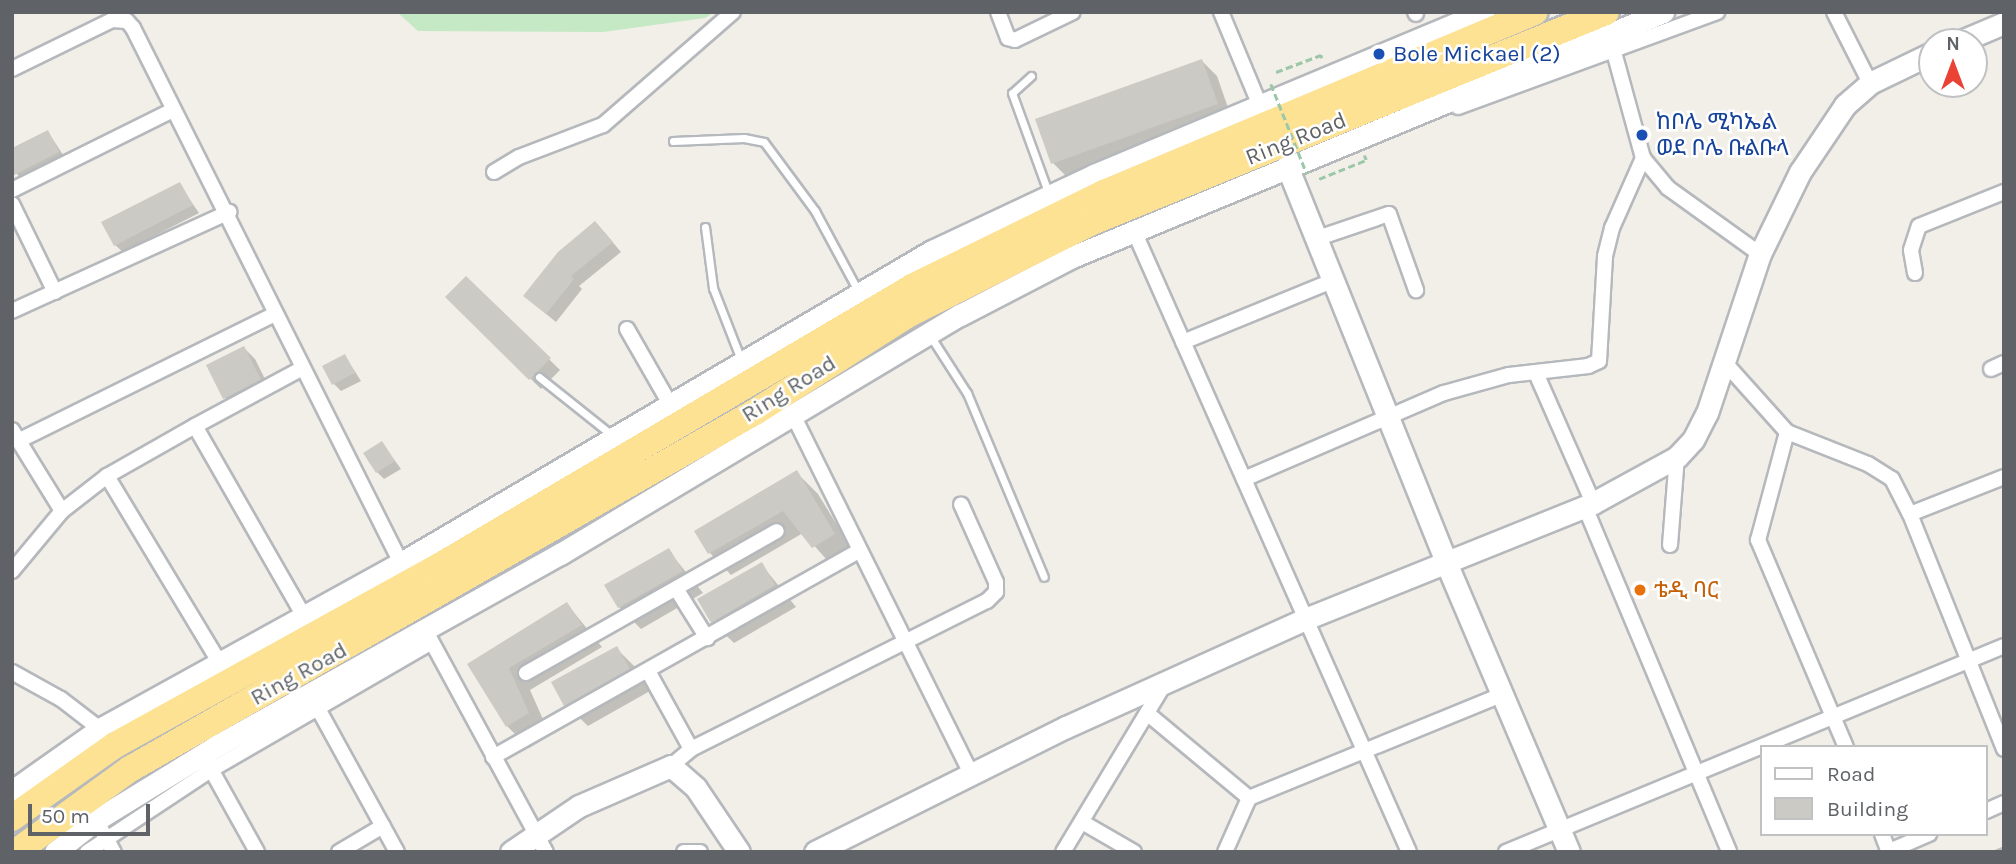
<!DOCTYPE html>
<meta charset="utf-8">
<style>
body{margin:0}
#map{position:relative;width:2016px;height:864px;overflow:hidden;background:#f1efe8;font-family:Karla,"Noto Sans Ethiopic",sans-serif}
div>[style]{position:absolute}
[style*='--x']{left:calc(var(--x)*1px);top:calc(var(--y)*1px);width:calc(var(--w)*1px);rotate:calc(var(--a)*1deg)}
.green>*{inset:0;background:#c5e8c5}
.shadow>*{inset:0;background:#0003}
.building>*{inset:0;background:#cccac5}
.path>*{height:2.5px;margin-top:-1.25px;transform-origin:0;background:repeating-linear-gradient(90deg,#9cc7a9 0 7px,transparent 0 10.5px)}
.roads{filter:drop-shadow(2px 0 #b5b8bc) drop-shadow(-2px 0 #b5b8bc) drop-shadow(0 2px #b5b8bc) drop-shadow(0 -2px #b5b8bc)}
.lane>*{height:7px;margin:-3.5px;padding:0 3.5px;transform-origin:3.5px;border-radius:3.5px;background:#fff}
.street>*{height:14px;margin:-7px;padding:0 7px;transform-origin:7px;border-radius:7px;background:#fff}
.secondary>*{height:21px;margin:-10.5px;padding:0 10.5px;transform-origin:10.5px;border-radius:10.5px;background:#fff}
.highway>*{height:26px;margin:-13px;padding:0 13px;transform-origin:13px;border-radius:13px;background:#fde293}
.path-bridge>*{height:2.5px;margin-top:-1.25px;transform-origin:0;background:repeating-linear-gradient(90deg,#9cc7a9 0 7px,transparent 0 10.5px)}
.dots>*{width:19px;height:19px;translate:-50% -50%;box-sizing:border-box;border:4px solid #fff;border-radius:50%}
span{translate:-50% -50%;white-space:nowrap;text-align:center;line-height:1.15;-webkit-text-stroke:5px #fff;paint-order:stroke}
.transit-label{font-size:23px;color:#164399}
.left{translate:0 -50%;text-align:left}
.street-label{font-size:23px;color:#5f6368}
.food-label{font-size:23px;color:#c56008}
.frame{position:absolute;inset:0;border:14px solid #5f6368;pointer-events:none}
.legend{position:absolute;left:1760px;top:745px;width:228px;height:91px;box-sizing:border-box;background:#fff;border:2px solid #bfc1c3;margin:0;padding:9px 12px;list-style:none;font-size:21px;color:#5f6368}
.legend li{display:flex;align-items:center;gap:14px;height:35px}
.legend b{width:35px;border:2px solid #bfc1c3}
.north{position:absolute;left:1918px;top:28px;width:70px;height:70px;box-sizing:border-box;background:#fff;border:2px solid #bfc1c3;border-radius:50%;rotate:0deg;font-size:19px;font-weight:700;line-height:28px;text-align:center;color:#5f6368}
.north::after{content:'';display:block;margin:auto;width:24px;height:32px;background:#ea4335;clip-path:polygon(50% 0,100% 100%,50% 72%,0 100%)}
.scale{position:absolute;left:28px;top:804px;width:122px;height:32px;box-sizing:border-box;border:4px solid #5f6368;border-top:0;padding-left:9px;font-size:21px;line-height:24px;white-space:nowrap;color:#5f6368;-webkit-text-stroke:5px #fff;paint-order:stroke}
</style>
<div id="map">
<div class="green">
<div style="clip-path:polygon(397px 12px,714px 12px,705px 18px,603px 32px,418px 31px)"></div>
</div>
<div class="shadow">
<div style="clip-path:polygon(1202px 61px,1217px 76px,1232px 119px,1068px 178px,1053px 163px)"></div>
<div style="clip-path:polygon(48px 132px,69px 164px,27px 185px,16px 173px)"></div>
<div style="clip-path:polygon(179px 184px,199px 213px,123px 252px,115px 245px)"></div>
<div style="clip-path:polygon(604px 232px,621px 252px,579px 286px,582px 289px,556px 322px,535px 305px)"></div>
<div style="clip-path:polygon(466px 278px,560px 370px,541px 389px,447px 297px)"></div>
<div style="clip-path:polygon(244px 348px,255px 359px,271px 391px,236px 409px,225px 398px,208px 366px)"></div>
<div style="clip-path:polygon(345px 356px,361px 381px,341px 391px,334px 384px)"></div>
<div style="clip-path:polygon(382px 443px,401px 469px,384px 479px,377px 472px)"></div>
<div style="clip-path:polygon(796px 472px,818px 494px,856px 556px,835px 569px,803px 533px,731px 575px,710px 553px,697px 531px)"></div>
<div style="clip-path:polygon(668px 550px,703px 593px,641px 629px,619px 607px)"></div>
<div style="clip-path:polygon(761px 564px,796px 607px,734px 643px,712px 622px)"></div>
<div style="clip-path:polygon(567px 604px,602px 647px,530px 690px,550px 735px,529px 748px,507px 726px,469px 664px)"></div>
<div style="clip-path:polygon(616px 648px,638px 670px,650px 691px,588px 726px,566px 705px)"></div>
<div style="clip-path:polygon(2004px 846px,2004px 852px,1990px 852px)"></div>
</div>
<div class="building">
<div style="clip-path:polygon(1202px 59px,1218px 104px,1051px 164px,1035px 119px)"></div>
<div style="clip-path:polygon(48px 130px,59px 152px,12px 176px,12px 148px)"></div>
<div style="clip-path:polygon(180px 182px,193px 205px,114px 246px,101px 222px)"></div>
<div style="clip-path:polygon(595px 221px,613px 242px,571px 276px,574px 279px,546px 314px,523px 296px,558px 252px)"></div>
<div style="clip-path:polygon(466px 276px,551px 358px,529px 380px,445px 297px)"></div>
<div style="clip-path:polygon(244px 346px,261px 380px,223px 399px,206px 365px)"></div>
<div style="clip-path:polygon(345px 354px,355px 373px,332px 385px,322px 366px)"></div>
<div style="clip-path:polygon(382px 441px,395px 461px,376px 473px,363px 453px)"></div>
<div style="clip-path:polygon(797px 470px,835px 534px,812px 548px,783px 511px,708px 554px,694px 531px)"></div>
<div style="clip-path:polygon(669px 548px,683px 571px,618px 608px,604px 585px)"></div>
<div style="clip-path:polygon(762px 562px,775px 585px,711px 623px,697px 599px)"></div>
<div style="clip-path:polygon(567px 602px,582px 625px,509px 668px,529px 713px,506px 727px,467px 664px)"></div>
<div style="clip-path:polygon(617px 646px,630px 669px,564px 706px,551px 682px)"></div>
</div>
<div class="path">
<div style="--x:1276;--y:72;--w:48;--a:-20.7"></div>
<div style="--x:1321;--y:55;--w:3;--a:72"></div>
<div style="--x:1319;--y:179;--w:51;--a:-22"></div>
<div style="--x:1366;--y:160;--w:5;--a:-112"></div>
</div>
<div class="roads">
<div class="lane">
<div style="--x:1031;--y:76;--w:25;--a:138"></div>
<div style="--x:1012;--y:93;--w:105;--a:70"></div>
<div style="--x:673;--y:141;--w:71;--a:-2.4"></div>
<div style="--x:744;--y:138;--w:20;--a:11"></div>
<div style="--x:764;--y:142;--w:86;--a:53.5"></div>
<div style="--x:815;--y:211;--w:91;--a:61.7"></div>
<div style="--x:705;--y:227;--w:62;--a:82.5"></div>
<div style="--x:713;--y:288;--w:77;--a:68.7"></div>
<div style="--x:931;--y:337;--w:67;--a:57.3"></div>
<div style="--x:967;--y:393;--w:199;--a:67.3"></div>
<div style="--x:539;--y:377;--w:93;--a:38.5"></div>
</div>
<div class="street">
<div style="--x:998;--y:12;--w:28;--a:69"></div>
<div style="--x:1008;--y:38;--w:7;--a:16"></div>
<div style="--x:1015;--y:40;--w:64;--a:-25.8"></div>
<div style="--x:1221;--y:12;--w:104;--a:67.4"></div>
<div style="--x:1415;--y:12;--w:2;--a:63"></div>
<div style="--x:1834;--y:12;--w:80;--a:63.1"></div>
<div style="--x:1614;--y:52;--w:110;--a:74.7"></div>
<div style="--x:1643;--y:158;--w:39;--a:50"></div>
<div style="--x:1668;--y:188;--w:113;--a:35.7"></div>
<div style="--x:12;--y:69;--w:111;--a:-26.1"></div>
<div style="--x:112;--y:20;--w:15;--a:4"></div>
<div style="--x:127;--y:21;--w:9;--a:49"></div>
<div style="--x:133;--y:28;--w:598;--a:63.39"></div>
<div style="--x:1458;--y:107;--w:276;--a:-20.1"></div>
<div style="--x:494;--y:172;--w:29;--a:-31"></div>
<div style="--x:519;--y:157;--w:90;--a:-20.9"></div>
<div style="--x:603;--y:125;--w:172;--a:-41"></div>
<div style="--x:12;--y:190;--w:180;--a:-26.4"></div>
<div style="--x:12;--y:204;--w:98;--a:64"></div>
<div style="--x:1134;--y:231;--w:679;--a:66.11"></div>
<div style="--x:1315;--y:239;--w:78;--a:-18.7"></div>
<div style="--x:1389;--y:214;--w:81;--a:70.4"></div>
<div style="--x:1915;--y:273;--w:23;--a:-100"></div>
<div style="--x:1911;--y:250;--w:25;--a:-72"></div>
<div style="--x:1919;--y:226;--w:92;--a:-21.8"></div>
<div style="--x:12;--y:311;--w:239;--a:-24.5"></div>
<div style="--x:627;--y:329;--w:86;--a:60.2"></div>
<div style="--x:1183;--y:342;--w:161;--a:-22.3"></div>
<div style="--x:1726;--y:364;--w:91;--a:48.1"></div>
<div style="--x:1787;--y:432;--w:87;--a:21.6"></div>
<div style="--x:1868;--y:464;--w:28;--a:32"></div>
<div style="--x:1892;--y:479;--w:39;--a:63"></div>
<div style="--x:1910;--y:514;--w:253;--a:68.2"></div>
<div style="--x:1991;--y:369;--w:14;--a:-25"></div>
<div style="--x:1536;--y:373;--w:142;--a:66.3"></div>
<div style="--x:793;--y:415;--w:401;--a:63.6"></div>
<div style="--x:195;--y:426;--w:120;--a:-28.3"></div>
<div style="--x:12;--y:430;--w:95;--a:58.3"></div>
<div style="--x:1787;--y:432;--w:112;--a:105"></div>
<div style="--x:1758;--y:540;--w:225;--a:67"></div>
<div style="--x:20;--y:440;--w:282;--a:-26.3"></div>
<div style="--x:107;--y:476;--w:217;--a:58.9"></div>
<div style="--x:1244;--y:479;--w:218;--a:-23.3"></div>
<div style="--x:1444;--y:393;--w:67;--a:-15.5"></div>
<div style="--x:1509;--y:375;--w:80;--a:-6.5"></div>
<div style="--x:1588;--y:366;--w:12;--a:-24"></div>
<div style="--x:1599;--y:361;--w:105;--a:-86.7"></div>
<div style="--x:1605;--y:256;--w:29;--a:-76"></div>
<div style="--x:1612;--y:228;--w:77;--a:-66.1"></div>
<div style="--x:1585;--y:507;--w:374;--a:67.3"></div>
<div style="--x:1910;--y:514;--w:101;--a:-21.5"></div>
<div style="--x:1670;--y:545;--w:88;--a:-85.5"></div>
<div style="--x:12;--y:571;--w:78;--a:-50.2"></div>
<div style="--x:62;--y:511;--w:57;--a:-37.9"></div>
<div style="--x:107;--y:476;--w:101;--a:-29.6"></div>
<div style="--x:195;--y:426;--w:219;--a:60.2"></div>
<div style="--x:677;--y:590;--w:57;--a:58"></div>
<div style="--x:428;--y:635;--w:247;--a:61.5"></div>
<div style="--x:648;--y:671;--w:89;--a:61.1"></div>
<div style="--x:12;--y:672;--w:56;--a:28.9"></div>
<div style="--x:61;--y:699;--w:49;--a:37.6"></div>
<div style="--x:526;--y:673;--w:288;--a:-29.5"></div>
<div style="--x:315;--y:703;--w:170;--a:61.2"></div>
<div style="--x:1147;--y:713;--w:133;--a:39.8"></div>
<div style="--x:493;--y:757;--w:421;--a:-29.4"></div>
<div style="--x:207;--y:762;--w:103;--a:60.9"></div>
<div style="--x:671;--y:766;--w:26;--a:-40"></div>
<div style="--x:691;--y:749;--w:331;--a:-26.6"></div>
<div style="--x:987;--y:601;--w:13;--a:-45"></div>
<div style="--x:996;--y:592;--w:10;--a:-90"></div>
<div style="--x:996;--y:582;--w:85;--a:-114.2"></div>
<div style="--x:1986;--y:811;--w:20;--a:-24"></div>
<div style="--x:96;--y:820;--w:37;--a:61"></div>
<div style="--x:1082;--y:822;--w:60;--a:30"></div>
<div style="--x:1882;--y:834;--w:19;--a:69"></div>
<div style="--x:87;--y:852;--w:149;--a:-33.5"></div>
<div style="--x:211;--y:770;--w:255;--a:-30.1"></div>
<div style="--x:339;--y:852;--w:51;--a:-30.6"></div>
<div style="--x:684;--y:852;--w:16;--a:0"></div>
<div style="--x:1063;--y:852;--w:197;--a:-58.9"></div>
<div style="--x:1225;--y:852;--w:59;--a:-66"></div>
<div style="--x:1249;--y:798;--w:273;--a:-22.2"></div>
<div style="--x:1506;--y:852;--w:539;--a:-22.47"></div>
<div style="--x:1887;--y:852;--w:46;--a:-23.2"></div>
</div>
<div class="secondary">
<div style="--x:1959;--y:42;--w:49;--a:-22.9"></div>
<div style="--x:1287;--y:166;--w:424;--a:68.1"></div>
<div style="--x:1445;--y:560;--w:317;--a:67"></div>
<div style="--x:12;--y:791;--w:108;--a:-35.2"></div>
<div style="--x:100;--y:729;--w:344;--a:-28.9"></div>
<div style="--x:401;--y:563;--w:616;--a:-30.44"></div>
<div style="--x:932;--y:251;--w:179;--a:-25.1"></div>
<div style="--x:1094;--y:175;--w:423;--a:-22.7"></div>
<div style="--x:55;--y:852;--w:52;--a:-38"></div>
<div style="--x:96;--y:820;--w:143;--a:-31.6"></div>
<div style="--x:218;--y:745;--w:392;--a:-29.2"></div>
<div style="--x:560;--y:554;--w:466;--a:-30.9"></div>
<div style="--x:960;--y:315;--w:126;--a:-27.4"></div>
<div style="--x:1072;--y:257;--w:640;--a:-22.52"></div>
<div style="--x:511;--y:852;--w:82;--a:-34.1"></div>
<div style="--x:579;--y:806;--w:100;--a:-23.5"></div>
<div style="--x:671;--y:766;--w:33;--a:41"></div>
<div style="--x:696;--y:788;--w:77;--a:56.1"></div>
<div style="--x:815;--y:852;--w:280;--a:-26.5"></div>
<div style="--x:1066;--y:727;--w:262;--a:-24.3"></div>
<div style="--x:1305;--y:619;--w:310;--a:-21.9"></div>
<div style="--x:1593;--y:503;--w:96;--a:-28.7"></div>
<div style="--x:1677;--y:457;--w:23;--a:-47"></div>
<div style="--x:1693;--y:440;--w:30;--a:-63"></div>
<div style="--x:1707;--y:413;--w:168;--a:-71.6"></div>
<div style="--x:1760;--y:254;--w:91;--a:-64"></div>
<div style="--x:1800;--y:172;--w:81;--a:-56.1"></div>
<div style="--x:1845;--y:105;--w:33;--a:-41"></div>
<div style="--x:1870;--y:83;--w:69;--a:-25.8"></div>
</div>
<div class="highway">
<div style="--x:12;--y:818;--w:126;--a:-35.3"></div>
<div style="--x:115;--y:745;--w:367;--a:-28.9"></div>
<div style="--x:436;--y:568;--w:555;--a:-30.54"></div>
<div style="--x:914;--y:286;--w:212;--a:-26.1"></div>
<div style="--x:1104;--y:193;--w:467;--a:-22.8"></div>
<div style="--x:16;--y:852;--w:141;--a:-36.1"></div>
<div style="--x:130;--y:769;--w:720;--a:-29.74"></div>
<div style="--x:755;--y:412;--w:183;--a:-32.5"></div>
<div style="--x:909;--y:314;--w:205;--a:-26.7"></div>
<div style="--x:1092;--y:222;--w:555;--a:-22.22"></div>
</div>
</div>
<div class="path-bridge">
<div style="--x:1271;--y:84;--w:97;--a:68.2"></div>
</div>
<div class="dots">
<div style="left:1379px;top:54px;background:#1a4fb4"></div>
<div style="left:1642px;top:135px;background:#1a4fb4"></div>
<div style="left:1640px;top:590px;background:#e8710a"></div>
</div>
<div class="transit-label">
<span class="left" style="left:1393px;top:54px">Bole Mickael (2)</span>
<span class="left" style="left:1656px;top:135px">ከቦሌ ሚካኤል<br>ወደ ቦሌ ቡልቡላ</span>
</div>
<div class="street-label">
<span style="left:1296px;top:139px;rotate:-22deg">Ring Road</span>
<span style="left:789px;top:389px;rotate:-32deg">Ring Road</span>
<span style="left:299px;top:674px;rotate:-29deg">Ring Road</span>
</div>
<div class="food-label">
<span class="left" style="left:1654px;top:590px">ቴዲ ባር</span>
</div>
<div class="frame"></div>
<ul class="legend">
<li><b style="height:9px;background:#fff"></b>Road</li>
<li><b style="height:19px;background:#cccac5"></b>Building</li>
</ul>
<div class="north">N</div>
<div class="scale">50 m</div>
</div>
